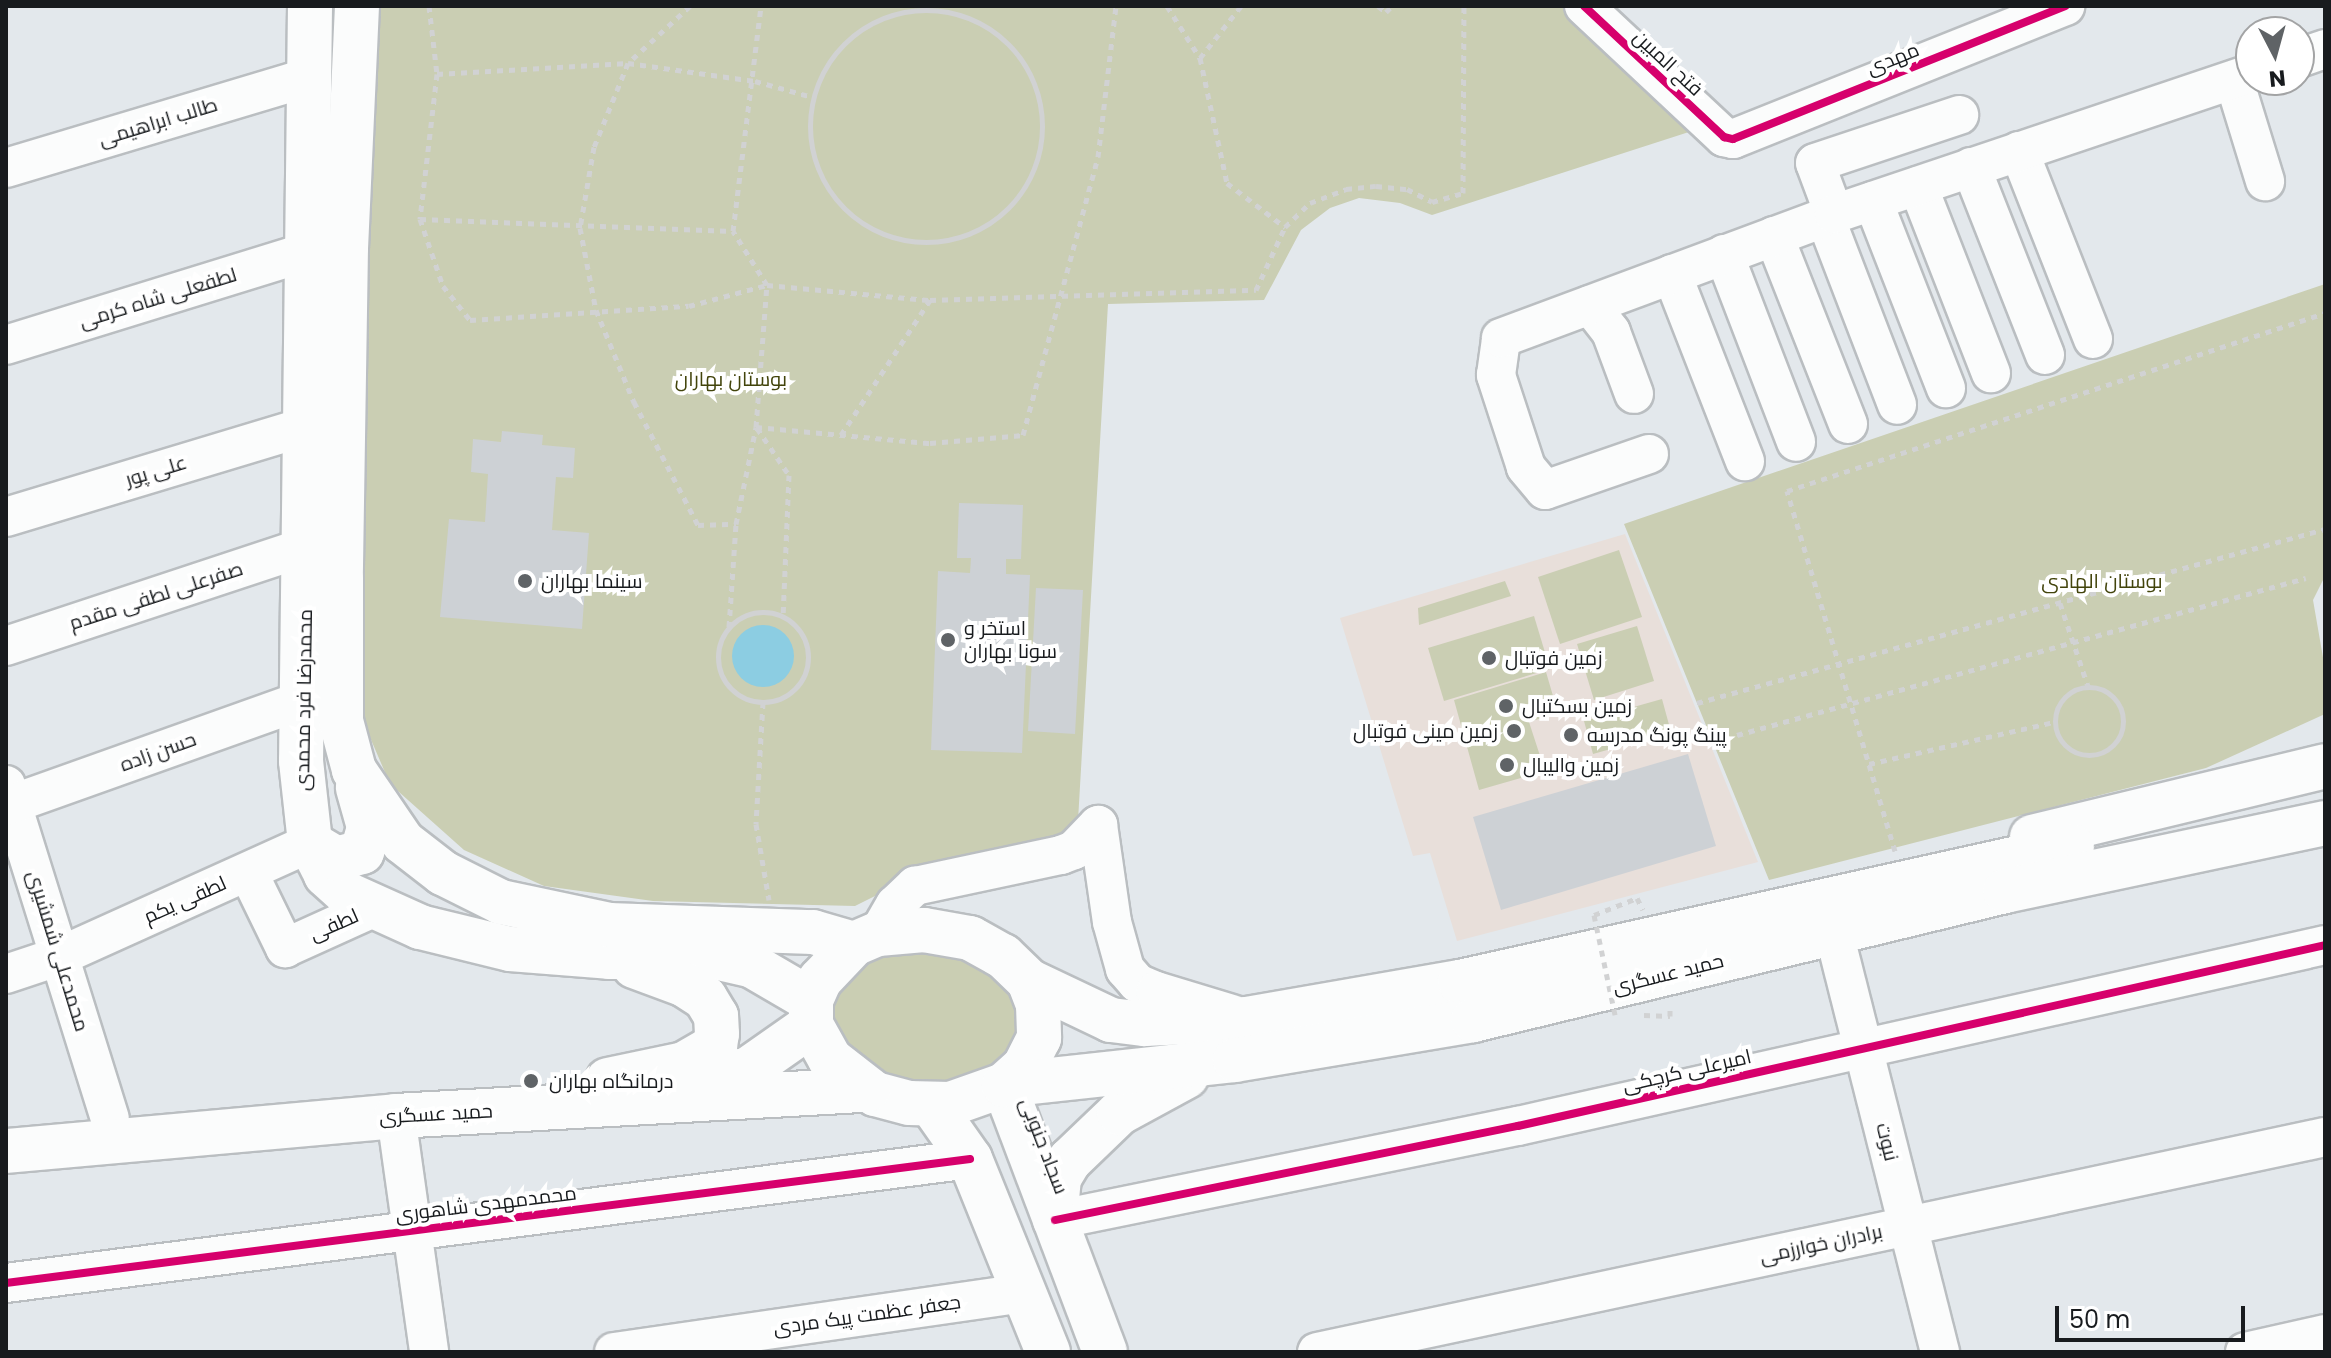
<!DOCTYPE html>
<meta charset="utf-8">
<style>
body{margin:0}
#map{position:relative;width:2331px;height:1358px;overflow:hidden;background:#e3e8ec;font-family:Poppins,Cairo,sans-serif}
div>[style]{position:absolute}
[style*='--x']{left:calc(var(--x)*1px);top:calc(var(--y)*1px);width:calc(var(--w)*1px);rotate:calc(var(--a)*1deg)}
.education>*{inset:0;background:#e8dfda}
.green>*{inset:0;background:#caceb3}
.water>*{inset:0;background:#8ccde2}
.round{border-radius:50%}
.building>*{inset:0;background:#cdd1d5}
.path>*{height:5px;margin-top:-2.5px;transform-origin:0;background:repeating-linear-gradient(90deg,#d1d2d3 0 6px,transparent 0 12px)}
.path>.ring{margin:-2.5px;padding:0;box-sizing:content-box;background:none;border:5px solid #d1d2d3;border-radius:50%}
.roads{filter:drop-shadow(2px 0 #babec1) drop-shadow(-2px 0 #babec1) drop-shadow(0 2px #babec1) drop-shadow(0 -2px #babec1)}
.minor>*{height:38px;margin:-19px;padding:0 19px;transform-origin:19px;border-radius:19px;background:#fbfcfc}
.major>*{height:44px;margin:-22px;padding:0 22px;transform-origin:22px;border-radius:22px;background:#fbfcfc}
.path-bridge>*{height:5px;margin-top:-2.5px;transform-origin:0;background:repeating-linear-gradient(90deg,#d1d2d3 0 6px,transparent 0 12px)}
.cycleway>*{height:8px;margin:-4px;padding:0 4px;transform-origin:4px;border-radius:4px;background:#d6006c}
.dots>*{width:22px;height:22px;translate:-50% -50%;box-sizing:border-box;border:4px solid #fff;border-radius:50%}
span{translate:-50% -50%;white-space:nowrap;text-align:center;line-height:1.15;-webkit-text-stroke:8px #fff;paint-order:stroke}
.street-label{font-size:20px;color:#181b1e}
.park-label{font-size:20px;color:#42440b}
.poi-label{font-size:20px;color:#181b1e}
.left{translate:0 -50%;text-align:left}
.right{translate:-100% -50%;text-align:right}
.frame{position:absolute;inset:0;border:8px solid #181b1e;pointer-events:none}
.north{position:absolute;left:2235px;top:16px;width:80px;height:80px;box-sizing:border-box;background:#fff;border:2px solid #a3a4a5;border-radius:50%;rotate:174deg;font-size:22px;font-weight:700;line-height:32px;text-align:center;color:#181b1e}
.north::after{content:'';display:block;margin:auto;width:28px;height:36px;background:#5f6366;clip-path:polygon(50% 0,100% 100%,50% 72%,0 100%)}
.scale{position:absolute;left:2055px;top:1306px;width:190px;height:36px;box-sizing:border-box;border:4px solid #181b1e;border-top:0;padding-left:10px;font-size:24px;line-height:28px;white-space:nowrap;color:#181b1e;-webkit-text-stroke:6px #fff;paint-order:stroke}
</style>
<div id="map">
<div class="education">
<div style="clip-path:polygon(1625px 534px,1758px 862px,1457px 941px,1430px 853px,1413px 856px,1340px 618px)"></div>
</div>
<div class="green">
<div style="clip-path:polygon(378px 6px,1578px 6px,1692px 131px,1432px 215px,1400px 203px,1359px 198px,1330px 208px,1301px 230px,1264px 300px,1108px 304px,1077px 838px,933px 867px,855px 906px,653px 901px,544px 886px,464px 850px,390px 784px,363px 721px,359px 692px,367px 181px)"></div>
<div style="clip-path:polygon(2325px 284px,2325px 576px,2313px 600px,2325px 669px,2325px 714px,2206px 768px,1769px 880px,1624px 524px)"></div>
<div style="clip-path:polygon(1619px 550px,1642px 617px,1560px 644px,1538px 577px)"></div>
<div style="clip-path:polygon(1505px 581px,1511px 596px,1419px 625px,1418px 608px)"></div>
<div style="clip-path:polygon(1534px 616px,1550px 669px,1444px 701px,1428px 648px)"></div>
<div style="clip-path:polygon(1637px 626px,1654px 681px,1594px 700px,1577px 644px)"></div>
<div style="clip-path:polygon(1546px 672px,1558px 713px,1529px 722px,1545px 771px,1479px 790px,1454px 700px)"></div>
<div style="clip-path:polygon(1662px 699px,1671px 732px,1593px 754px,1584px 721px)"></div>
<div style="clip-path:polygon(896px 947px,978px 958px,1019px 1001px,1021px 1041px,978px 1083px,903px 1090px,827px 1034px,830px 991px,859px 960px)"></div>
</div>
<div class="water">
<div class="round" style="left:732px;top:625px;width:62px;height:62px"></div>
</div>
<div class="building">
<div style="clip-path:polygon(502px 431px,543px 435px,542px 445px,575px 448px,573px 478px,556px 477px,552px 530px,589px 533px,582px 629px,440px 617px,449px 519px,485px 522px,488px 474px,471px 472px,473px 439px,501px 442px)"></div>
<div style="clip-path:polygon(959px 503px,1023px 505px,1021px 559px,1006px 559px,1006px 574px,1030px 575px,1022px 753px,931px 750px,938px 571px,970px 573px,971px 558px,957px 558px)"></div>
<div style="clip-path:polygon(1036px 588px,1083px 590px,1075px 734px,1028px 731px)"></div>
<div style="clip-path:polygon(1688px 754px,1716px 846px,1501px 910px,1473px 817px)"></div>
</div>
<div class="path">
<div style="--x:429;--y:6;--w:68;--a:83.3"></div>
<div style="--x:437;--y:74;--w:146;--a:96.7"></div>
<div style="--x:420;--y:219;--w:71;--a:71.1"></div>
<div style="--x:443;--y:286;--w:43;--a:51.5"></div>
<div style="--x:470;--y:320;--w:219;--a:-3.7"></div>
<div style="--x:689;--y:306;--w:81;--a:-15.1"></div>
<div style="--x:767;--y:285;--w:164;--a:5.3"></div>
<div style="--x:930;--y:300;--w:326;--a:-1.8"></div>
<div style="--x:1256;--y:290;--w:69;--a:-65.3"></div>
<div style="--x:1285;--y:227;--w:35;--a:-44"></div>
<div style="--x:1310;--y:203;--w:39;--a:-21"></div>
<div style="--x:1346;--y:189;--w:30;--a:-6"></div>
<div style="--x:1376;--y:186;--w:31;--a:6"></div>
<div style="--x:1407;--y:189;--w:28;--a:27"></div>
<div style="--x:1432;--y:202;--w:32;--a:-16"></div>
<div style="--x:1463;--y:193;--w:187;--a:-89.7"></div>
<div style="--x:690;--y:6;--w:84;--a:137.4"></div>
<div style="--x:628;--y:63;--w:91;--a:112"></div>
<div style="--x:594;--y:147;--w:82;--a:99.8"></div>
<div style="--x:580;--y:228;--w:84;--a:79"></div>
<div style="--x:596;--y:310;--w:100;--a:67.6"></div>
<div style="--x:634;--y:402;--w:139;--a:62.5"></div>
<div style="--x:698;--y:525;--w:38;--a:-2"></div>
<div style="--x:1167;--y:6;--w:62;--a:57.6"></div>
<div style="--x:1200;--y:58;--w:66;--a:-51.7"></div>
<div style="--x:1378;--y:6;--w:10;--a:37"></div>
<div style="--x:1386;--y:12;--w:8;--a:-45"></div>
<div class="ring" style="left:810px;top:10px;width:227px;height:227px"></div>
<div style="--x:1200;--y:58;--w:128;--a:77.8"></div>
<div style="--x:1227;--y:183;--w:73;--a:37.2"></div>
<div style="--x:437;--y:74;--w:191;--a:-3.3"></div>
<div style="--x:628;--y:63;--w:128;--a:8.1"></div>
<div style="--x:755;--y:81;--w:59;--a:15.7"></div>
<div style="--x:420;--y:219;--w:313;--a:2.2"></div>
<div style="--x:756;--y:427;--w:175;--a:5.3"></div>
<div style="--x:930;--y:443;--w:93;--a:-4.9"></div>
<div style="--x:1023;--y:435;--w:288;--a:-74.9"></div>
<div style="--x:1098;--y:157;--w:152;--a:-83.2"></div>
<div style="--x:757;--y:428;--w:57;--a:55.8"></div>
<div style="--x:789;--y:475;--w:142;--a:92.4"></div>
<div style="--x:841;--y:435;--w:162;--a:-56.6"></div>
<div style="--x:2060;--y:603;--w:88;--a:71.4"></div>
<div class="ring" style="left:718px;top:612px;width:85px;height:85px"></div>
<div style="--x:729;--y:627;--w:103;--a:-86.1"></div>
<div style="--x:736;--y:524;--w:99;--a:-78.3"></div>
<div style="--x:756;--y:427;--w:142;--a:-85.6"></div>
<div style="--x:767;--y:285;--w:64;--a:-122.2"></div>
<div style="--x:733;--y:231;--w:227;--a:-82.9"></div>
<div class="ring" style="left:2055px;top:687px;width:63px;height:63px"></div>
<div style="--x:763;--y:702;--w:122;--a:93.3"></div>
<div style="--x:756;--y:824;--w:77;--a:80.3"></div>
<div style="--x:1697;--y:703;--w:652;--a:-15.49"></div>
<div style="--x:1737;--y:735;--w:590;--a:-15.43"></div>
<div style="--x:1869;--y:764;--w:190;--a:-12.8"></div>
<div style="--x:1895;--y:851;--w:376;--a:-106.7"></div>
<div style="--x:1787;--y:491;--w:567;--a:-18.31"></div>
<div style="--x:1594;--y:915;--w:46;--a:-21.6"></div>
<div style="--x:1637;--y:898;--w:13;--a:63"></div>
<div style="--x:1644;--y:1015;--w:26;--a:2"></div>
<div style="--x:1670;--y:1016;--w:9;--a:-90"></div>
</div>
<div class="roads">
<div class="minor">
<div style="--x:1584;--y:6;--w:192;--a:43.1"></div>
<div style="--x:1724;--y:137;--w:9;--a:13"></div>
<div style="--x:1733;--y:139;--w:358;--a:-21.8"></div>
<div style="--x:2299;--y:58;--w:28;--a:-19"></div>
<div style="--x:2234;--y:80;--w:106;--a:72.9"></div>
<div style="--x:2019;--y:151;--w:202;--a:68.5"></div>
<div style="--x:1971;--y:167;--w:202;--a:68.5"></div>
<div style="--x:6;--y:168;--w:317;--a:-16.7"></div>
<div style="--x:1918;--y:186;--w:201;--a:68.7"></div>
<div style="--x:1873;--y:201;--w:201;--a:68.7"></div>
<div style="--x:1834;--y:214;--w:54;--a:-110.4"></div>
<div style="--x:1815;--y:163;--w:152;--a:-18.4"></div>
<div style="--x:1825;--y:217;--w:201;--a:69"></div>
<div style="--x:1774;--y:236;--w:202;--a:68.5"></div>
<div style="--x:1724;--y:254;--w:201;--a:69"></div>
<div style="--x:1672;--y:274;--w:201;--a:68.7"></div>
<div style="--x:1590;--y:305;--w:34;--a:52"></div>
<div style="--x:1611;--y:332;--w:66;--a:69.6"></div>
<div style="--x:6;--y:345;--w:318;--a:-17.2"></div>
<div style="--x:1649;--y:454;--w:110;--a:160.9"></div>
<div style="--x:1545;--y:490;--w:30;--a:-130"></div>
<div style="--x:1526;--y:467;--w:97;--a:-108.1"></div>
<div style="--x:1496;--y:375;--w:37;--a:-82"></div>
<div style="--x:1501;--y:338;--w:355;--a:-20.4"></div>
<div style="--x:1834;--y:214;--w:440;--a:-18.6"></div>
<div style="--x:6;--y:517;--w:314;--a:-16.8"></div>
<div style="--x:6;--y:646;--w:316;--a:-18.3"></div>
<div style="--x:6;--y:785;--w:349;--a:72.7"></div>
<div style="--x:6;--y:806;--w:315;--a:-19.6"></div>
<div style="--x:1098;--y:825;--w:98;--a:81.8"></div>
<div style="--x:1112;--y:922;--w:49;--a:74.5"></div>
<div style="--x:1125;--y:969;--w:18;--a:49"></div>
<div style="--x:1137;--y:983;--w:21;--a:23"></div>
<div style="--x:1156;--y:991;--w:79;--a:16.8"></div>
<div style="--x:248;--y:872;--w:85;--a:64"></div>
<div style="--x:285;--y:948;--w:97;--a:-24.4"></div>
<div style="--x:1834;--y:933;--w:432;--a:75.8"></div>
<div style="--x:878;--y:934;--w:34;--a:-60"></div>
<div style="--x:895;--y:905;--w:28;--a:-44"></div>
<div style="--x:915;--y:886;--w:149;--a:-12"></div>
<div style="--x:1061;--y:855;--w:14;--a:-21"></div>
<div style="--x:1074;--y:850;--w:35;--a:-46"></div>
<div style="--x:6;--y:974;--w:57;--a:-18.4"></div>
<div style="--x:60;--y:956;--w:274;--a:-24.3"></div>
<div style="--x:396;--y:1116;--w:238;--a:82"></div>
<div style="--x:1055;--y:1220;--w:472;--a:-11.5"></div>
<div style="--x:1518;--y:1126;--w:827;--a:-12.64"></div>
<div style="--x:6;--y:1283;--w:972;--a:-7.33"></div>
<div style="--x:614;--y:1352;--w:415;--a:-8.2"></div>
<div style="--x:1317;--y:1352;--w:1031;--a:-12.04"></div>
<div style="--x:2245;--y:1352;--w:82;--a:-12.7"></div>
</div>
<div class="major">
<div style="--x:310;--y:6;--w:755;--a:90.68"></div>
<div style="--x:301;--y:761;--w:82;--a:83.7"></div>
<div style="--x:310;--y:843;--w:36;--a:63"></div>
<div style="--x:326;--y:875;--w:28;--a:42"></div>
<div style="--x:347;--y:894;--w:80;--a:24.3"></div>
<div style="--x:420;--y:927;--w:93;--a:13.7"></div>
<div style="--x:510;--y:949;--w:99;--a:4.6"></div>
<div style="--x:609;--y:957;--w:106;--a:0"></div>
<div style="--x:715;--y:957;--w:37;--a:13"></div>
<div style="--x:751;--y:965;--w:69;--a:30.3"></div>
<div style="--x:357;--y:6;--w:241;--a:92.6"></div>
<div style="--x:346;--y:247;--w:332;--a:90.9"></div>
<div style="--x:341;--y:579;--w:142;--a:90"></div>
<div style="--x:341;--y:721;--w:51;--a:75.1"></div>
<div style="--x:354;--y:770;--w:87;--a:55.8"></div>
<div style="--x:403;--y:842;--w:51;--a:37.8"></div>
<div style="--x:443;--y:873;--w:65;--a:26.6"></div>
<div style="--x:501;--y:902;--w:110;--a:12"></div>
<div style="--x:609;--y:925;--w:204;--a:2"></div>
<div style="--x:813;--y:932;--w:43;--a:16.3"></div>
<div style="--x:2032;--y:837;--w:301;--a:-13.6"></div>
<div style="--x:310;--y:843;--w:31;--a:31"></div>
<div style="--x:337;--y:859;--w:26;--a:-16"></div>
<div style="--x:362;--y:852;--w:26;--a:-74"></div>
<div style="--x:369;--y:827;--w:41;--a:-105.8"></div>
<div style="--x:924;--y:930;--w:47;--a:9.9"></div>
<div style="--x:970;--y:938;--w:38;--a:29"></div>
<div style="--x:1003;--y:956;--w:36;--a:44"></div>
<div style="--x:1029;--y:981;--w:26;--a:69"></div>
<div style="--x:1038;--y:1005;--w:33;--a:88"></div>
<div style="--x:1039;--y:1038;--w:33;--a:117"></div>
<div style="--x:1024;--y:1067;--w:27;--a:138"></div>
<div style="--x:1004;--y:1085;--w:57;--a:160.6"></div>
<div style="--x:950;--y:1104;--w:41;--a:-178.6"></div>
<div style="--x:909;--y:1103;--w:35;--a:-165"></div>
<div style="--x:875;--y:1094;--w:57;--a:-142.1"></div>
<div style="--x:830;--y:1059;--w:39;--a:-119"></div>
<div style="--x:811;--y:1025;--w:25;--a:-90"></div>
<div style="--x:811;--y:1000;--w:22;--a:-66"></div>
<div style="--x:820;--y:980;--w:50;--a:-46.6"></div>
<div style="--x:854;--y:944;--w:26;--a:-23"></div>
<div style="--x:878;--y:934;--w:46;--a:-5"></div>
<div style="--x:1029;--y:981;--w:91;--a:25.4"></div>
<div style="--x:1111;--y:1020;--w:34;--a:7"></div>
<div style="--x:1145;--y:1024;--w:102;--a:-2.8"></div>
<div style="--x:1247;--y:1019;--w:216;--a:-9.9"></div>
<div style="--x:1460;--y:982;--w:627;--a:-12.53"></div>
<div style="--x:697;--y:1077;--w:50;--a:-8"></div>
<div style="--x:747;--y:1070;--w:78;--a:-35.1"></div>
<div style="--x:608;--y:1080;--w:78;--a:-11.9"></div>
<div style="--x:684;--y:1064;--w:36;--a:-30"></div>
<div style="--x:715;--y:1046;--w:12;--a:-81"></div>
<div style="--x:717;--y:1034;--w:18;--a:-93"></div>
<div style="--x:716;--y:1016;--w:21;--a:-121"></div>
<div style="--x:705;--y:998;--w:24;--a:-147"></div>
<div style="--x:685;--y:985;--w:54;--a:-159.6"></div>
<div style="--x:932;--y:1105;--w:66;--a:54.9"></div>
<div style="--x:970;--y:1159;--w:208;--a:68"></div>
<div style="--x:6;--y:1151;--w:392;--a:-5.1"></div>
<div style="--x:396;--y:1116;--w:473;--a:-3.2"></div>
<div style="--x:1055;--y:1220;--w:42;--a:-84.6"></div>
<div style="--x:1059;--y:1178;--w:21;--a:-59"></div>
<div style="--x:1070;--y:1160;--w:68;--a:-43.8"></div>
<div style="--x:1119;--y:1113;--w:77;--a:-28.6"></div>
<div style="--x:1105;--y:1352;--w:285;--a:-110.7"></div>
<div style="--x:1004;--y:1085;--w:232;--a:-6.2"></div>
<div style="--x:1235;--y:1060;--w:241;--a:-9.5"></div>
<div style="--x:1473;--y:1020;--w:547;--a:-13.63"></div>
<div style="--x:2005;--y:891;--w:327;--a:-12"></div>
</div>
</div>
<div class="path-bridge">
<div style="--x:1594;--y:915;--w:102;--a:78.1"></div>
</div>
<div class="cycleway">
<div style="--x:1584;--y:6;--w:192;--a:43.1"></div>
<div style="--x:1724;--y:137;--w:9;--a:13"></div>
<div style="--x:1733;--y:139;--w:358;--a:-21.8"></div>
<div style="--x:1055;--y:1220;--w:472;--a:-11.5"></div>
<div style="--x:1518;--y:1126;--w:827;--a:-12.64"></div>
<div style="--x:6;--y:1283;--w:972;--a:-7.33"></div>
</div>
<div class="dots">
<div style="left:525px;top:581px;background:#5f6366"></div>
<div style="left:948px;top:640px;background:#5f6366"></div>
<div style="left:1489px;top:658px;background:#5f6366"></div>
<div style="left:1506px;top:706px;background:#5f6366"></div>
<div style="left:1514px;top:731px;background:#5f6366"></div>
<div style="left:1571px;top:735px;background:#5f6366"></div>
<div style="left:1507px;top:765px;background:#5f6366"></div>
<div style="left:531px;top:1081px;background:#5f6366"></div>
</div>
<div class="street-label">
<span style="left:1893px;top:59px;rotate:-22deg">مهدی</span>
<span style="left:1668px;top:63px;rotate:43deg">فتح المبین</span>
<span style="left:158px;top:122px;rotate:-17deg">طالب ابراهیمی</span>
<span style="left:158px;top:298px;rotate:-17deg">لطفعلی شاه کرمی</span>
<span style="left:156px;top:471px;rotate:-17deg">علی پور</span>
<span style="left:156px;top:596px;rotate:-18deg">صفرعلی لطفی مقدم</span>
<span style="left:304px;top:700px;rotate:-89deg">محمدرضا فرد محمدی</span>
<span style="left:158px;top:752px;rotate:-20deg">حسن زاده</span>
<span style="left:185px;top:900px;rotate:-24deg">لطفی یکم</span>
<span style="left:334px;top:925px;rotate:-24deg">لطفی</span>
<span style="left:58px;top:951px;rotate:73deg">محمدعلی شمشیری</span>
<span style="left:1668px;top:974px;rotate:-14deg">حمید عسگری</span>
<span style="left:1687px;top:1071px;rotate:-13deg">امیرعلی کرچکی</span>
<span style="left:436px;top:1114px;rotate:-3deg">حمید عسگری</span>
<span style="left:1887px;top:1142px;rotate:76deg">نبوت</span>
<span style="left:1044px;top:1146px;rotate:69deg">سجاد جنوبی</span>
<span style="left:486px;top:1204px;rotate:-7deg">محمدمهدی شاهوری</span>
<span style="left:1821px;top:1244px;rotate:-12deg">برادران خوارزمی</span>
<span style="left:867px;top:1315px;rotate:-8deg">جعفر عظمت پیک مردی</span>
</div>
<div class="park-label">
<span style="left:731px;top:379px">بوستان بهاران</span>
<span style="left:2102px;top:581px">بوستان الهادی</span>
</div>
<div class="poi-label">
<span class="left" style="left:541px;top:581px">سینما بهاران</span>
<span class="left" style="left:964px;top:640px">استخر و<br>سونا بهاران</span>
<span class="left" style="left:1505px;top:658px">زمین فوتبال</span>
<span class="left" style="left:1522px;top:706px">زمین بسکتبال</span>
<span class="right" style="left:1498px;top:731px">زمین مینی فوتبال</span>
<span class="left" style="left:1587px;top:735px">پینگ پونگ مدرسه</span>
<span class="left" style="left:1523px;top:765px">زمین والیبال</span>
<span class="left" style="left:549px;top:1081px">درمانگاه بهاران</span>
</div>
<div class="frame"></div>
<div class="north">N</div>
<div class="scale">50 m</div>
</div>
